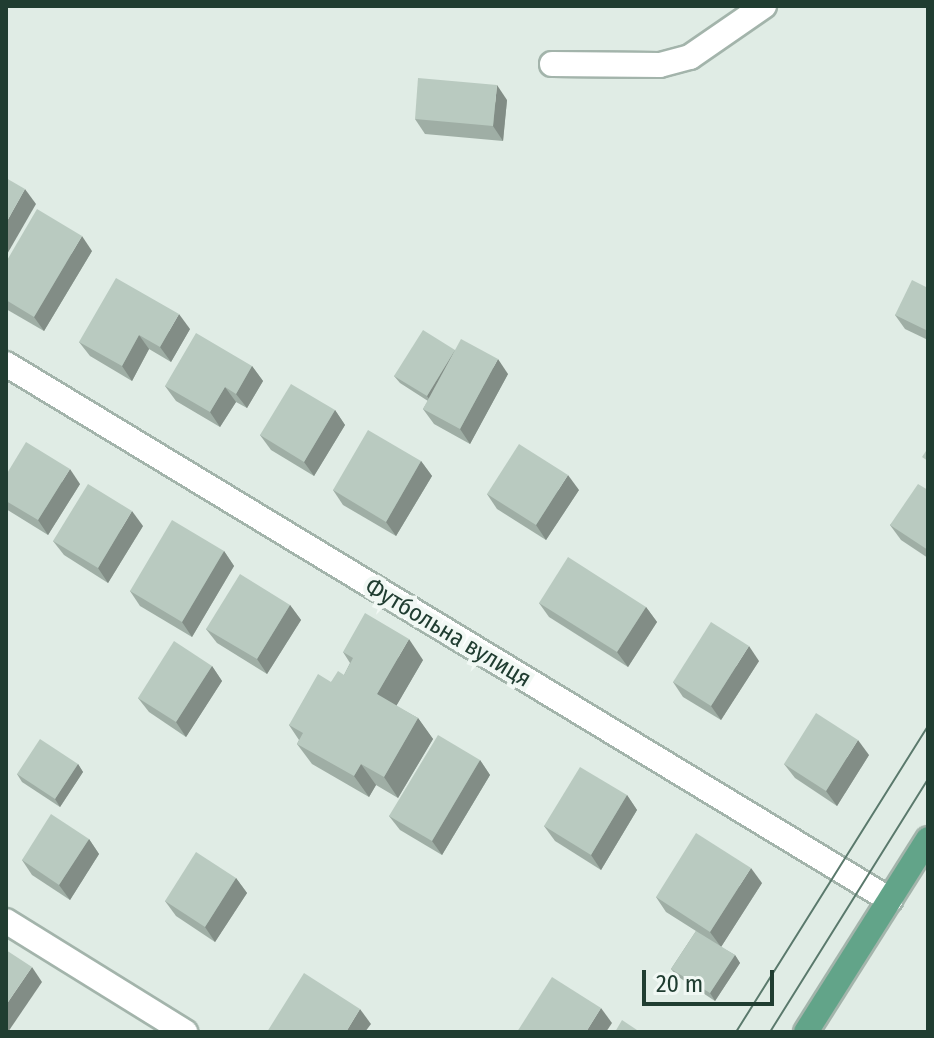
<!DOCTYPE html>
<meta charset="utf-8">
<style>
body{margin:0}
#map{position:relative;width:934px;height:1038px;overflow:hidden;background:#e0ece5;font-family:"Fira Sans Condensed",sans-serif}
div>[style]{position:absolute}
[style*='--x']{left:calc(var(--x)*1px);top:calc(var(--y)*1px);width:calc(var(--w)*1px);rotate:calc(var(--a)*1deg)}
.roads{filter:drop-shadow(2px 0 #a3b4ab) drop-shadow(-2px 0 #a3b4ab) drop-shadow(0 2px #a3b4ab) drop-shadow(0 -2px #a3b4ab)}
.minor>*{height:24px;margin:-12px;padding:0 12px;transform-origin:12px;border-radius:12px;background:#fff}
.major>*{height:24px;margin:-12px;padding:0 12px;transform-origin:12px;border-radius:12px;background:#62a489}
.tram>*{height:2px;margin:-1px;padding:0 1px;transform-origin:1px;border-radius:1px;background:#5a796c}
.wall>*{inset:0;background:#9faea5}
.shaded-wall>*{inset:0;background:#828d86}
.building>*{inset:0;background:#b9cac0}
span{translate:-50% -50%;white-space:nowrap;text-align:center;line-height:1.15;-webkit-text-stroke:8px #f1f8f4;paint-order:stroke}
.street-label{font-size:24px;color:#203d31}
.frame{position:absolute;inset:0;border:8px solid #203d31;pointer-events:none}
.scale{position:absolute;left:642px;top:970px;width:132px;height:36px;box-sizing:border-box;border:4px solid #203d31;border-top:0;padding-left:10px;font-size:24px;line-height:28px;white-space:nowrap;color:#203d31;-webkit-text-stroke:6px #f1f8f4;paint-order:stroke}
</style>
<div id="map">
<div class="roads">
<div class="minor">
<div style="--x:552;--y:64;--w:108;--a:0.5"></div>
<div style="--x:660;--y:65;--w:31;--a:-15"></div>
<div style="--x:690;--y:57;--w:90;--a:-34.6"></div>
<div style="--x:6;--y:364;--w:1034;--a:31.23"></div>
<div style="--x:6;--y:921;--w:211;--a:31.8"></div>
</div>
<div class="major">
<div style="--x:806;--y:1032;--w:228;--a:-57.7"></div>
</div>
</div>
<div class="tram">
<div style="--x:736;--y:1032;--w:361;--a:-57.9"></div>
<div style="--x:770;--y:1032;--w:298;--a:-58"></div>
</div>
<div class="wall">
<div style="clip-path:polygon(626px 6px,673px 6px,673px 7px)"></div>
<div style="clip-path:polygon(507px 100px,503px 141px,425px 134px,415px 119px)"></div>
<div style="clip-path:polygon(92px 251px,44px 331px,6px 309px,6px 262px)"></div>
<div style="clip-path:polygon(928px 288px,928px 340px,905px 329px,895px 315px)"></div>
<div style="clip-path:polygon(190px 329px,171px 362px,149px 349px,132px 381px,90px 356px,79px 342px)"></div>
<div style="clip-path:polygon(455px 350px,508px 374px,470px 444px,434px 424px,423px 409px,428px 401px,400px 383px,394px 376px)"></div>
<div style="clip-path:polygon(252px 366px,263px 381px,247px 408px,236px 402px,220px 427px,176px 401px,165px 386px)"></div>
<div style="clip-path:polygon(335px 410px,345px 425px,314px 476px,271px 450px,260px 435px)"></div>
<div style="clip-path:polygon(421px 461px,432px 476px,396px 536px,343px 505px,333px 490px)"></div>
<div style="clip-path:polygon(6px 475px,80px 484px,48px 535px,6px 509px)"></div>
<div style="clip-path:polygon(579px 490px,546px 540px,497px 509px,487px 494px)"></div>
<div style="clip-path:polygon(928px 490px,928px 558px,901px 540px,890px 525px)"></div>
<div style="clip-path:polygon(143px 526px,108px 583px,64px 555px,53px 541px)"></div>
<div style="clip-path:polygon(224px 551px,234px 566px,192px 637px,140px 606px,130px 591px)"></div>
<div style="clip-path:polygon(539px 603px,646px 607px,657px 622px,628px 667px,549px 617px)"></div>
<div style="clip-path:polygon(290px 605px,301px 620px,267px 674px,217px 643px,206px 629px)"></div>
<div style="clip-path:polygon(343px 652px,423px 660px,396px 706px,418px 718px,433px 739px,398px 798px,376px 785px,369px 797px,312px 764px,297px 744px,299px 740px,289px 725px,331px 682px,344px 675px,350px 663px)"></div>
<div style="clip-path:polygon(759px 661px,721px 720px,683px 697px,673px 682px)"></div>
<div style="clip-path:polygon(212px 666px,222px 681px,186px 737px,149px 712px,138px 698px)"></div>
<div style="clip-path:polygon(869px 755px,837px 806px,795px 778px,784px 764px)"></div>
<div style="clip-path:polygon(480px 760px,490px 775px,442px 855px,400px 830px,389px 816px)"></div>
<div style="clip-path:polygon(78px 764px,83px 772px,60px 807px,22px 782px,17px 774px)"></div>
<div style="clip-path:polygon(627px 795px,637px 810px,601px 870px,555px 841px,544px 826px)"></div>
<div style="clip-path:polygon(89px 839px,99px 854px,70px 900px,32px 875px,22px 860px)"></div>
<div style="clip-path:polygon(236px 878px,247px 893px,215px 942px,176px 916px,165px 901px)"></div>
<div style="clip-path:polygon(762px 883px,721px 947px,735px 955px,740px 963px,715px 1001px,677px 976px,671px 969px,696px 931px,666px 912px,656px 897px)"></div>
</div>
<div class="shaded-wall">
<div style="clip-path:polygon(497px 85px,507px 100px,503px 141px,493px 126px)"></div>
<div style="clip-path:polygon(25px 189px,36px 204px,6px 256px,6px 223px)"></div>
<div style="clip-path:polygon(82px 236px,92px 251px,44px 331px,34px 317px)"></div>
<div style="clip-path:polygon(179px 314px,190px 329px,171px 362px,160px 347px)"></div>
<div style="clip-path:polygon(139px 335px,149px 349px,132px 381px,122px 366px)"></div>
<div style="clip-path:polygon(455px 350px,432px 403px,427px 396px)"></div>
<div style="clip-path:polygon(498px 359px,508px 374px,470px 444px,460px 429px)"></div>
<div style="clip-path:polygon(252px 366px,263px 381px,247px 408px,236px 394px)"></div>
<div style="clip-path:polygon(225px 387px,236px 402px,220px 427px,210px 412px)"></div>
<div style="clip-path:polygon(335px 410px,345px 425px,314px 476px,304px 462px)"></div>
<div style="clip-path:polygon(421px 461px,432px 476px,396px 536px,386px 522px)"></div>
<div style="clip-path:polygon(70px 469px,80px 484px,48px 535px,38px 520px)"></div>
<div style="clip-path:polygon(568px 475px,579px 490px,546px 540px,536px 525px)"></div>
<div style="clip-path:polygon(132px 511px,143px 526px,108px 583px,98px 568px)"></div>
<div style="clip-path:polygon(224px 551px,234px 566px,192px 637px,182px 622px)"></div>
<div style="clip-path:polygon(290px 605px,301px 620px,267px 674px,257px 659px)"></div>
<div style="clip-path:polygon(646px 607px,657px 622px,628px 667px,617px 652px)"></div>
<div style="clip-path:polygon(409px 639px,423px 660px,391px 715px,377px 694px)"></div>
<div style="clip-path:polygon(749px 646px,759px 661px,721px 720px,711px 706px)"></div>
<div style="clip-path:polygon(212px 666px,222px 681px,186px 737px,176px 722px)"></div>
<div style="clip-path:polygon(418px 718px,433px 739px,398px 798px,384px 777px)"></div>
<div style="clip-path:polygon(858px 740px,869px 755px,837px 806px,826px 791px)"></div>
<div style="clip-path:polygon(480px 760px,490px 775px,442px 855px,432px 841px)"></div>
<div style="clip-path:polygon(78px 764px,83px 772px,60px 807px,55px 799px)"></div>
<div style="clip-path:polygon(361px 764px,376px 785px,369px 797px,354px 776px)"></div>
<div style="clip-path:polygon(627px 795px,637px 810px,601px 870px,591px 855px)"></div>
<div style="clip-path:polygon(89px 839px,99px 854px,70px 900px,59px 885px)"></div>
<div style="clip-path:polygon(751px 868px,762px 883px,721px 947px,710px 932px)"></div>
<div style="clip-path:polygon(236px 878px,247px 893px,215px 942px,205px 927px)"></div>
<div style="clip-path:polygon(735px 955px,740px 963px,715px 1001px,710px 993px)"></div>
<div style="clip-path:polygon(32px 967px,42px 982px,8px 1032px,6px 1032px,6px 1005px)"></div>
<div style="clip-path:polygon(601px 1008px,612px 1023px,606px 1032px,586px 1032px)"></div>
<div style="clip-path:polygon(360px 1009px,371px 1024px,365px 1032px,346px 1032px)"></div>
</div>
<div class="building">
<div style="clip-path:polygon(418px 78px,497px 85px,493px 126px,415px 119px)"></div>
<div style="clip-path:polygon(6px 178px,25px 189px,6px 223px)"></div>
<div style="clip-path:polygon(37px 209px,82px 236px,34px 317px,6px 300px,6px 262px)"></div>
<div style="clip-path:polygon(116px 278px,179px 314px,160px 347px,139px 335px,122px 366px,79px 342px)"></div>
<div style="clip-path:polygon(912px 280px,928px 288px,928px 331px,895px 315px)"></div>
<div style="clip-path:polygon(423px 330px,455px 350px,427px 396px,394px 376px)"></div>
<div style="clip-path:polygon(196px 333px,252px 366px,236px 394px,225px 387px,210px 412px,165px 386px)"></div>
<div style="clip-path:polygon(461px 339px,498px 359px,460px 429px,423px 409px)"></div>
<div style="clip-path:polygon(291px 384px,335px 410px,304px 462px,260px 435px)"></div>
<div style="clip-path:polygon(368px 430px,421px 461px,386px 522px,333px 490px)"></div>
<div style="clip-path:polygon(26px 442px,70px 469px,38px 520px,6px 501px,6px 475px)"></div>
<div style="clip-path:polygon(519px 444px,568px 475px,536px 525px,487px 494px)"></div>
<div style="clip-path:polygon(928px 448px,928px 461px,922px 457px)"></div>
<div style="clip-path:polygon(88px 484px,132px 511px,98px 568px,53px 541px)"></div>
<div style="clip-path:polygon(918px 484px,928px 490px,928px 550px,890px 525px)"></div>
<div style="clip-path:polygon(172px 520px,224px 551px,182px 622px,130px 591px)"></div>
<div style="clip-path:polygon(568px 557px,646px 607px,617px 652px,539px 603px)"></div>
<div style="clip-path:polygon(240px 574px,290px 605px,257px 659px,206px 629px)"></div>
<div style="clip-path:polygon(365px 613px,409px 639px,377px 694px,418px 718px,384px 777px,361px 764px,354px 776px,297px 744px,303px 733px,289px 725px,318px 674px,331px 682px,338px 671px,344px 675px,353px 658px,343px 652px)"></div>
<div style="clip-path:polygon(711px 622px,749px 646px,711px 706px,673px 682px)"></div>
<div style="clip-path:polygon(174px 641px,212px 666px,176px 722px,138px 698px)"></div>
<div style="clip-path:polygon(816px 713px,858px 740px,826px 791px,784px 764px)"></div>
<div style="clip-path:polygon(438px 735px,480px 760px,432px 841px,389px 816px)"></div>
<div style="clip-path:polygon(40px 739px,78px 764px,55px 799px,17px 774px)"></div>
<div style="clip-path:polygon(580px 767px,627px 795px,591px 855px,544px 826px)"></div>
<div style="clip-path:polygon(51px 814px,89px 839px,59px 885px,22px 860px)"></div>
<div style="clip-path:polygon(696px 833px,751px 868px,710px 932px,656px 897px)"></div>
<div style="clip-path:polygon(196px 852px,236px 878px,205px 927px,165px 901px)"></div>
<div style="clip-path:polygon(696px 931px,735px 955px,710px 993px,671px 969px)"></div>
<div style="clip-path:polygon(6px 950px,32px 967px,6px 1005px)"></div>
<div style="clip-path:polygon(304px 973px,360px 1009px,346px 1032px,267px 1032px)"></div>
<div style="clip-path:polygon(552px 977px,601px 1008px,586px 1032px,517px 1032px)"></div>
<div style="clip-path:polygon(622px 1020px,640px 1032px,615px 1032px)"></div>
</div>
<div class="street-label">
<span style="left:448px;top:633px;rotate:31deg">Футбольна вулиця</span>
</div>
<div class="frame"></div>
<div class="scale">20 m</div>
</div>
